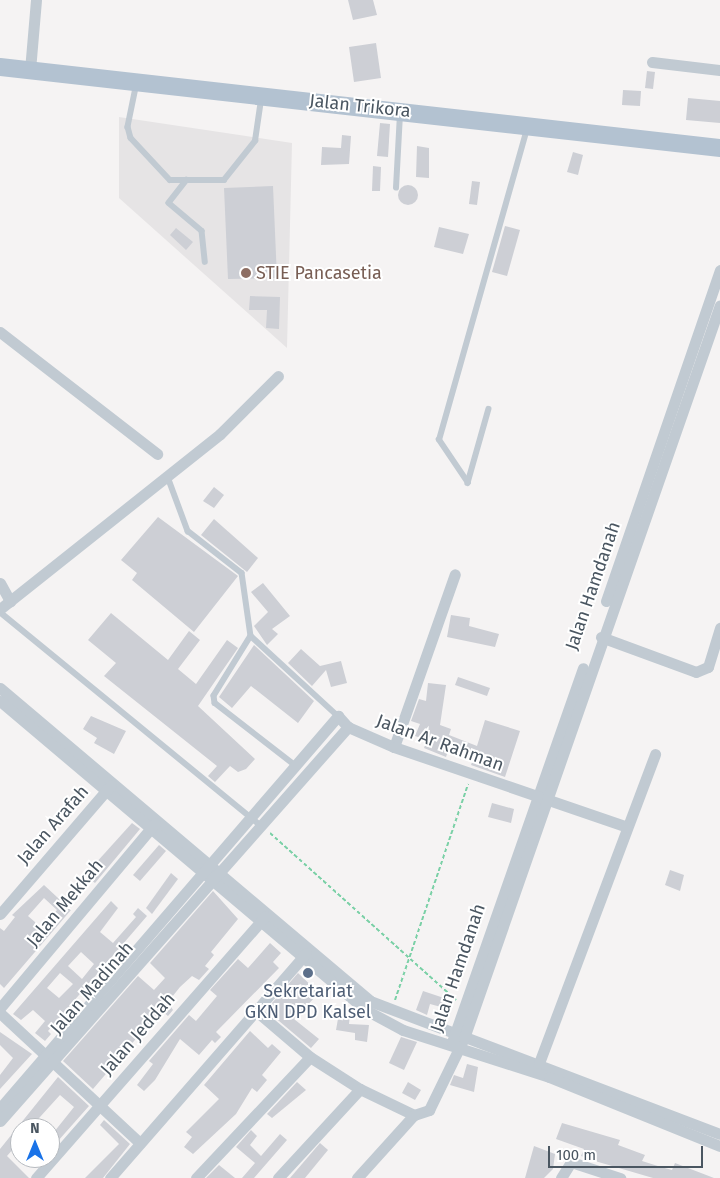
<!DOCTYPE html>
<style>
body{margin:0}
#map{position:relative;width:720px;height:1178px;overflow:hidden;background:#f5f3f3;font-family:"Fira Sans",sans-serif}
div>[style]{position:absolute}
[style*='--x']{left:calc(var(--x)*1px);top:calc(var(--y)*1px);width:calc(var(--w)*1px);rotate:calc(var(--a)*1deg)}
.education>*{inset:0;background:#e6e4e5}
.building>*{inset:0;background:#cdcfd5}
.round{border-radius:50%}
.path>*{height:2px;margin-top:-1px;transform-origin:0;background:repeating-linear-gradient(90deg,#7ad0a6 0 4px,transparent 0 6.5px)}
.service>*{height:5.5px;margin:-2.75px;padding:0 2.75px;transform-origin:2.75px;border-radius:2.75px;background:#c1cad2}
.minor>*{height:11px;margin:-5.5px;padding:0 5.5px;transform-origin:5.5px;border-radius:5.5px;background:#c1cad2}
.primary>*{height:18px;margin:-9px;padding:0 9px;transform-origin:9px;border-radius:9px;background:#b3c2d1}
.dots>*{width:14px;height:14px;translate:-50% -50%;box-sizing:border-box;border:2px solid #fff;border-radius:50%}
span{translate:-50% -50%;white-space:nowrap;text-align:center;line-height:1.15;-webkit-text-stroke:4px #fff;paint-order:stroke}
.street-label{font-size:18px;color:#4a5661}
.education-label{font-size:18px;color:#785e54}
.left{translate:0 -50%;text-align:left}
.service-label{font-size:18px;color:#4e5e75}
.north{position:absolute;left:10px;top:1118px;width:50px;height:50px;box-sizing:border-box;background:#fff;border:1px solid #b7bbc0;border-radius:50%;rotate:0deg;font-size:14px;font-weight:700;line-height:20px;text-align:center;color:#4a5661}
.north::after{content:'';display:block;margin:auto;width:18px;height:22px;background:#1a73e8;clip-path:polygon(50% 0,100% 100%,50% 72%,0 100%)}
.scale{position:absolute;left:548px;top:1146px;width:155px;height:22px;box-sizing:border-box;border:2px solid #4a5661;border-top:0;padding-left:6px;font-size:15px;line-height:18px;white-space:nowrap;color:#4a5661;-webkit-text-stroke:4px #fff;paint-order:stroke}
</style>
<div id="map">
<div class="education">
<div style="clip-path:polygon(119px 117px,292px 143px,287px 348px,119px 198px)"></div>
</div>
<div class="building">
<div style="clip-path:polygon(348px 0,373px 0,377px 15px,353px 20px)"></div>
<div style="clip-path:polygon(376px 43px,381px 78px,354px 82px,349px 47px)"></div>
<div style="clip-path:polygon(647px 71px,655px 72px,653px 89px,645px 88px)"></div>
<div style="clip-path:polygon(623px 90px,641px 91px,640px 106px,622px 105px)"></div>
<div style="clip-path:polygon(688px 98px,720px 101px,720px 123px,686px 120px)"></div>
<div style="clip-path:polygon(380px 123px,390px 124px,388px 157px,377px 156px)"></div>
<div style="clip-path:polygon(342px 135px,351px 136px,349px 164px,321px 165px,322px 147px,341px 148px)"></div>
<div style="clip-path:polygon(417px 146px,429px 148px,429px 178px,416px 177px)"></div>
<div style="clip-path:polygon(573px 152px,583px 155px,578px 175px,567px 172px)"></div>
<div style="clip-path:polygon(373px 166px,381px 167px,380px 191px,372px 191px)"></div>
<div style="clip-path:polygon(472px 181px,480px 182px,477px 205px,469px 204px)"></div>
<div class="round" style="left:398px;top:185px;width:20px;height:20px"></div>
<div style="clip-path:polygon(273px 186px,277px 278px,228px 279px,224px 188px)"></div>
<div style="clip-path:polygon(505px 226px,520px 230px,507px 276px,492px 272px)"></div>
<div style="clip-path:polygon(439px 227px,469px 234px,463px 254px,434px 247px)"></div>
<div style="clip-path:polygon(176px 228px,193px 242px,186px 250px,170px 235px)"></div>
<div style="clip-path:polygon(250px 296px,280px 297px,279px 329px,266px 328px,267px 310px,249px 310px)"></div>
<div style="clip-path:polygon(214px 487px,224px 495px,214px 508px,203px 501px)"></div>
<div style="clip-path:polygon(158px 517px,238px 576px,194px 632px,132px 580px,137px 573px,121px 560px)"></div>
<div style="clip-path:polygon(214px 519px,258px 558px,247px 572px,201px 535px)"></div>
<div style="clip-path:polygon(263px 583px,290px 616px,272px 629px,278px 634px,267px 645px,254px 626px,268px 612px,251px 592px)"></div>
<div style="clip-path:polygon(111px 613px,168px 660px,189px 631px,200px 640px,178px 669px,196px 684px,227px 640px,238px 648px,198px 706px,255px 759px,246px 769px,238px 772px,230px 766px,215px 782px,208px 776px,217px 766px,104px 676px,116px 663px,88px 640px)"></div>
<div style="clip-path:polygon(451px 615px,470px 618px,469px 626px,499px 634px,495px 647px,447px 637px)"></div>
<div style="clip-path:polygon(254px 645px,314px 701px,298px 723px,251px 686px,232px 708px,219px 697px)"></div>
<div style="clip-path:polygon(301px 649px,320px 666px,341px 661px,347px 683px,331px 687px,326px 670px,312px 686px,288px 663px)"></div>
<div style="clip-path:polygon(458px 677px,490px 688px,487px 696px,455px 685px)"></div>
<div style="clip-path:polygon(428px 683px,446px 685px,440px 725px,451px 729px,449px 735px,477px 746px,485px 720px,520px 731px,505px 777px,471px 765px,475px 753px,450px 745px,446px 757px,424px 748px,427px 740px,415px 736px,420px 724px,411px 721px,419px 699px,426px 701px)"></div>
<div style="clip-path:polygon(91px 716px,126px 731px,114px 754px,94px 743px,97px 738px,83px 729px)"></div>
<div style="clip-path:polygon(492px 803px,514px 809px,511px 823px,488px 817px)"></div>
<div style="clip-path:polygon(132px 823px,140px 829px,95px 883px,85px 875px)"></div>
<div style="clip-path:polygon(159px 845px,166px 851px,140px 881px,133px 875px)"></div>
<div style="clip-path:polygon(670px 870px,684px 875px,680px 891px,665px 885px)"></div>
<div style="clip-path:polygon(171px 873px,178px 879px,152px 914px,146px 908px)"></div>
<div style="clip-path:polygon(evenodd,44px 885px,71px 910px,4px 988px,0 984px,0 928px,4px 931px,15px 917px,12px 915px,44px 885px,44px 898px,57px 910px,42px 928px,28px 916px,44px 898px)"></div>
<div style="clip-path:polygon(213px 891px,238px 919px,211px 952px,214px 955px,205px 966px,209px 969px,199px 980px,192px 976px,180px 987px,168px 1002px,173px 1010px,168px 1016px,162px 1011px,152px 1020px,93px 1089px,63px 1061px,138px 976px,154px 990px,165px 978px,150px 963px)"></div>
<div style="clip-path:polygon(evenodd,111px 901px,118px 908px,100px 932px,113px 943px,136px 917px,133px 914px,138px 908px,147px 916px,48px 1031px,51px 1034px,45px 1041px,35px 1033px,45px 1021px,33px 1010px,21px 1020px,13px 1014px,111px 901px,81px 952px,94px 964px,82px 979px,68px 966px,81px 952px,111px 901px,60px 973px,73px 984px,59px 998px,47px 988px,60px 973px)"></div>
<div style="clip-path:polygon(270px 943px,281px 953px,273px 962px,279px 968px,216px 1032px,221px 1037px,215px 1043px,212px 1040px,199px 1055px,180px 1039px,155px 1080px,144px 1091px,137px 1085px,153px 1064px,149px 1061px,189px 1015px,196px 1021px,217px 996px,210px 990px,238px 959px,248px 968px)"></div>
<div style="clip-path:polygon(298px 973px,319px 993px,294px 1019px,319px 1039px,311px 1048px,266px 1010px)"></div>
<div style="clip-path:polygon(423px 991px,444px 998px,441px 1007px,430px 1004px,427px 1015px,416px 1010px)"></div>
<div style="clip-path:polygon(339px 1013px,350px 1015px,349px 1024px,369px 1025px,367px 1042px,355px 1040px,355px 1033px,336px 1030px)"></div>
<div style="clip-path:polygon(250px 1031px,268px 1048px,272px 1044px,281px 1052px,262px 1075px,267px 1080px,257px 1092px,252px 1088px,236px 1114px,193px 1154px,184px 1147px,192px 1137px,186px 1132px,219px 1099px,204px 1085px)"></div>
<div style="clip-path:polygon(0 1032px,32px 1054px,0 1089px,0 1075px,13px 1058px,0 1045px)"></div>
<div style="clip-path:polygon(401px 1037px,417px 1042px,404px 1070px,389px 1063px)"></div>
<div style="clip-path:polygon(467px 1064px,478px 1067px,474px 1092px,450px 1085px,454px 1075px,463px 1078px)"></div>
<div style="clip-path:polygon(58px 1077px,89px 1106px,50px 1150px,54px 1132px,74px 1107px,60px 1095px,30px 1128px,20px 1128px,20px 1141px,7px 1156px,29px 1178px,0 1178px,0 1149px)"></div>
<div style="clip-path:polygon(297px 1082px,306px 1090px,272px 1118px,267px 1114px)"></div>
<div style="clip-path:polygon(408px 1082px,421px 1090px,415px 1100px,402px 1093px)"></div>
<div style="clip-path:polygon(104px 1120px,130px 1144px,103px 1178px,85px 1178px,119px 1144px,100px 1125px)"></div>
<div style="clip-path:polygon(562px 1123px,620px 1140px,618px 1145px,645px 1155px,642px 1161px,661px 1167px,672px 1170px,675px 1163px,714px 1178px,653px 1178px,595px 1161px,581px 1156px,584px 1149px,556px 1139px)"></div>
<div style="clip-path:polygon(251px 1130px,257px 1136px,250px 1145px,261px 1156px,280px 1134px,287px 1140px,254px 1178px,242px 1178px,255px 1163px,236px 1147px)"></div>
<div style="clip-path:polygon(320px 1143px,328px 1150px,305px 1178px,290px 1178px)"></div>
<div style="clip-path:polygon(534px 1146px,555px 1154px,553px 1169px,544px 1178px,525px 1178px)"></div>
<div style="clip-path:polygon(219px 1165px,235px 1178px,206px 1178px)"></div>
</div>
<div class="path">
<div style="--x:270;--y:833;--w:250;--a:41.9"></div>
<div style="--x:395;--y:1000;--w:228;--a:-71.3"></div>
</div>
<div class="service">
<div style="--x:137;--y:83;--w:45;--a:101.6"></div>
<div style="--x:128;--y:127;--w:11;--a:75"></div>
<div style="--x:131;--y:138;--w:57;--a:47.1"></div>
<div style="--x:170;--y:180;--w:54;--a:0"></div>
<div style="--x:224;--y:180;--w:50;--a:-51.5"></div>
<div style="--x:255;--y:141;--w:41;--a:-81.7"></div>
<div style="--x:187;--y:180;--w:29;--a:128"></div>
<div style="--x:169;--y:203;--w:43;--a:40.3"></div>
<div style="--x:202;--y:231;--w:31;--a:84"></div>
<div style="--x:396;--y:188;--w:73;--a:-86.9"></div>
<div style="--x:489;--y:409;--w:77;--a:105.8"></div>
<div style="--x:468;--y:483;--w:52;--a:-124"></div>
<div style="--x:439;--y:440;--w:322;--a:-74.2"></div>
<div style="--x:168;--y:477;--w:58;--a:69.7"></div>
<div style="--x:188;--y:531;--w:68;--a:37.9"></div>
<div style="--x:242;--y:573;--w:64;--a:81.9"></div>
<div style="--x:251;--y:636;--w:118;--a:42.6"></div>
<div style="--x:0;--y:612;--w:336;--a:39.3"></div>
<div style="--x:251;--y:636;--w:70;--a:121.7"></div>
<div style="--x:214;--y:696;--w:7;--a:82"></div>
<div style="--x:215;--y:703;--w:101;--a:37.8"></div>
</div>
<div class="minor">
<div style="--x:652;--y:62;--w:68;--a:6.7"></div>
<div style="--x:30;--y:70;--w:70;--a:-85.1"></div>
<div style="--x:0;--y:332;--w:199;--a:37.8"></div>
<div style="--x:0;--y:583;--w:21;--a:61"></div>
<div style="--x:606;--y:601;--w:350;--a:-71"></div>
<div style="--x:0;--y:609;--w:281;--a:-38.5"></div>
<div style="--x:220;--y:434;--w:82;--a:-45"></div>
<div style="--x:601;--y:637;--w:101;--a:20.2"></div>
<div style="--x:696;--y:672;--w:13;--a:-23"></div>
<div style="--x:708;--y:667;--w:41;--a:-72.9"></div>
<div style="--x:0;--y:688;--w:485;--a:40.2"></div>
<div style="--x:370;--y:1001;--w:374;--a:20.8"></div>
<div style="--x:0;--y:701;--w:477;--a:40.2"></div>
<div style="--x:364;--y:1009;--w:44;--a:28.3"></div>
<div style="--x:403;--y:1030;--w:153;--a:17.8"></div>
<div style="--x:549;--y:1077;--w:184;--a:22"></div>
<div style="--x:394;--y:747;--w:183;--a:-70.6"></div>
<div style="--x:0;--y:914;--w:170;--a:-49.3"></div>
<div style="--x:0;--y:1008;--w:241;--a:-50"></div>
<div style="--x:256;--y:1011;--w:71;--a:40.4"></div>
<div style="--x:0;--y:1013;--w:191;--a:42.9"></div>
<div style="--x:452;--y:1042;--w:396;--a:-70.7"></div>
<div style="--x:539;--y:1063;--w:330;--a:-69.4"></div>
<div style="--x:0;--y:1108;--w:518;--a:-49.23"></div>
<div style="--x:338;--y:716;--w:15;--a:48"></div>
<div style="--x:348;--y:727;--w:50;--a:23.5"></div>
<div style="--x:394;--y:747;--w:246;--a:18.9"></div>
<div style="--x:0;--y:1121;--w:526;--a:-48.55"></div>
<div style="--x:36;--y:1178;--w:348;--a:-48.8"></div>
<div style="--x:110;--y:1178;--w:298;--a:-48.9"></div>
<div style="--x:196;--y:1178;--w:166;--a:-46.7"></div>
<div style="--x:310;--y:1057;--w:59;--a:32.6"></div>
<div style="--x:360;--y:1089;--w:60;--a:25.7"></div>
<div style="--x:414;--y:1115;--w:16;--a:-18"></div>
<div style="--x:429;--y:1110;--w:80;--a:-64.1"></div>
<div style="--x:464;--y:1038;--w:776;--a:-70.75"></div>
<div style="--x:278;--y:1178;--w:121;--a:-47.3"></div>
<div style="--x:357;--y:1178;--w:85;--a:-47.9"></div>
<div style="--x:561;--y:1178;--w:19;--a:-58"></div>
<div style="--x:571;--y:1162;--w:52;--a:18.1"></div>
</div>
<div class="primary">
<div style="--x:0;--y:67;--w:725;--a:6.42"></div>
</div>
<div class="dots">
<div style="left:246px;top:273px;background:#8d6e63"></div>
<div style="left:308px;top:973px;background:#5c6f8a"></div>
</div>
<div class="street-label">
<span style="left:360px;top:106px;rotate:6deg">Jalan Trikora</span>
<span style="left:593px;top:586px;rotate:-71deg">Jalan Hamdanah</span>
<span style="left:440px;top:743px;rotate:20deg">Jalan Ar Rahman</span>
<span style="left:53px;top:825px;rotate:-49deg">Jalan Arafah</span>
<span style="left:65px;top:903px;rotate:-50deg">Jalan Mekkah</span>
<span style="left:458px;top:968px;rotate:-71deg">Jalan Hamdanah</span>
<span style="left:92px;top:988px;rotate:-49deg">Jalan Madinah</span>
<span style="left:138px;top:1034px;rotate:-49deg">Jalan Jeddah</span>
</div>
<div class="education-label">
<span class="left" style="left:256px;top:273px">STIE Pancasetia</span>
</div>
<div class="service-label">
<span style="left:308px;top:1002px">Sekretariat<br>GKN DPD Kalsel</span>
</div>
<div class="north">N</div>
<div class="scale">100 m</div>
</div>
